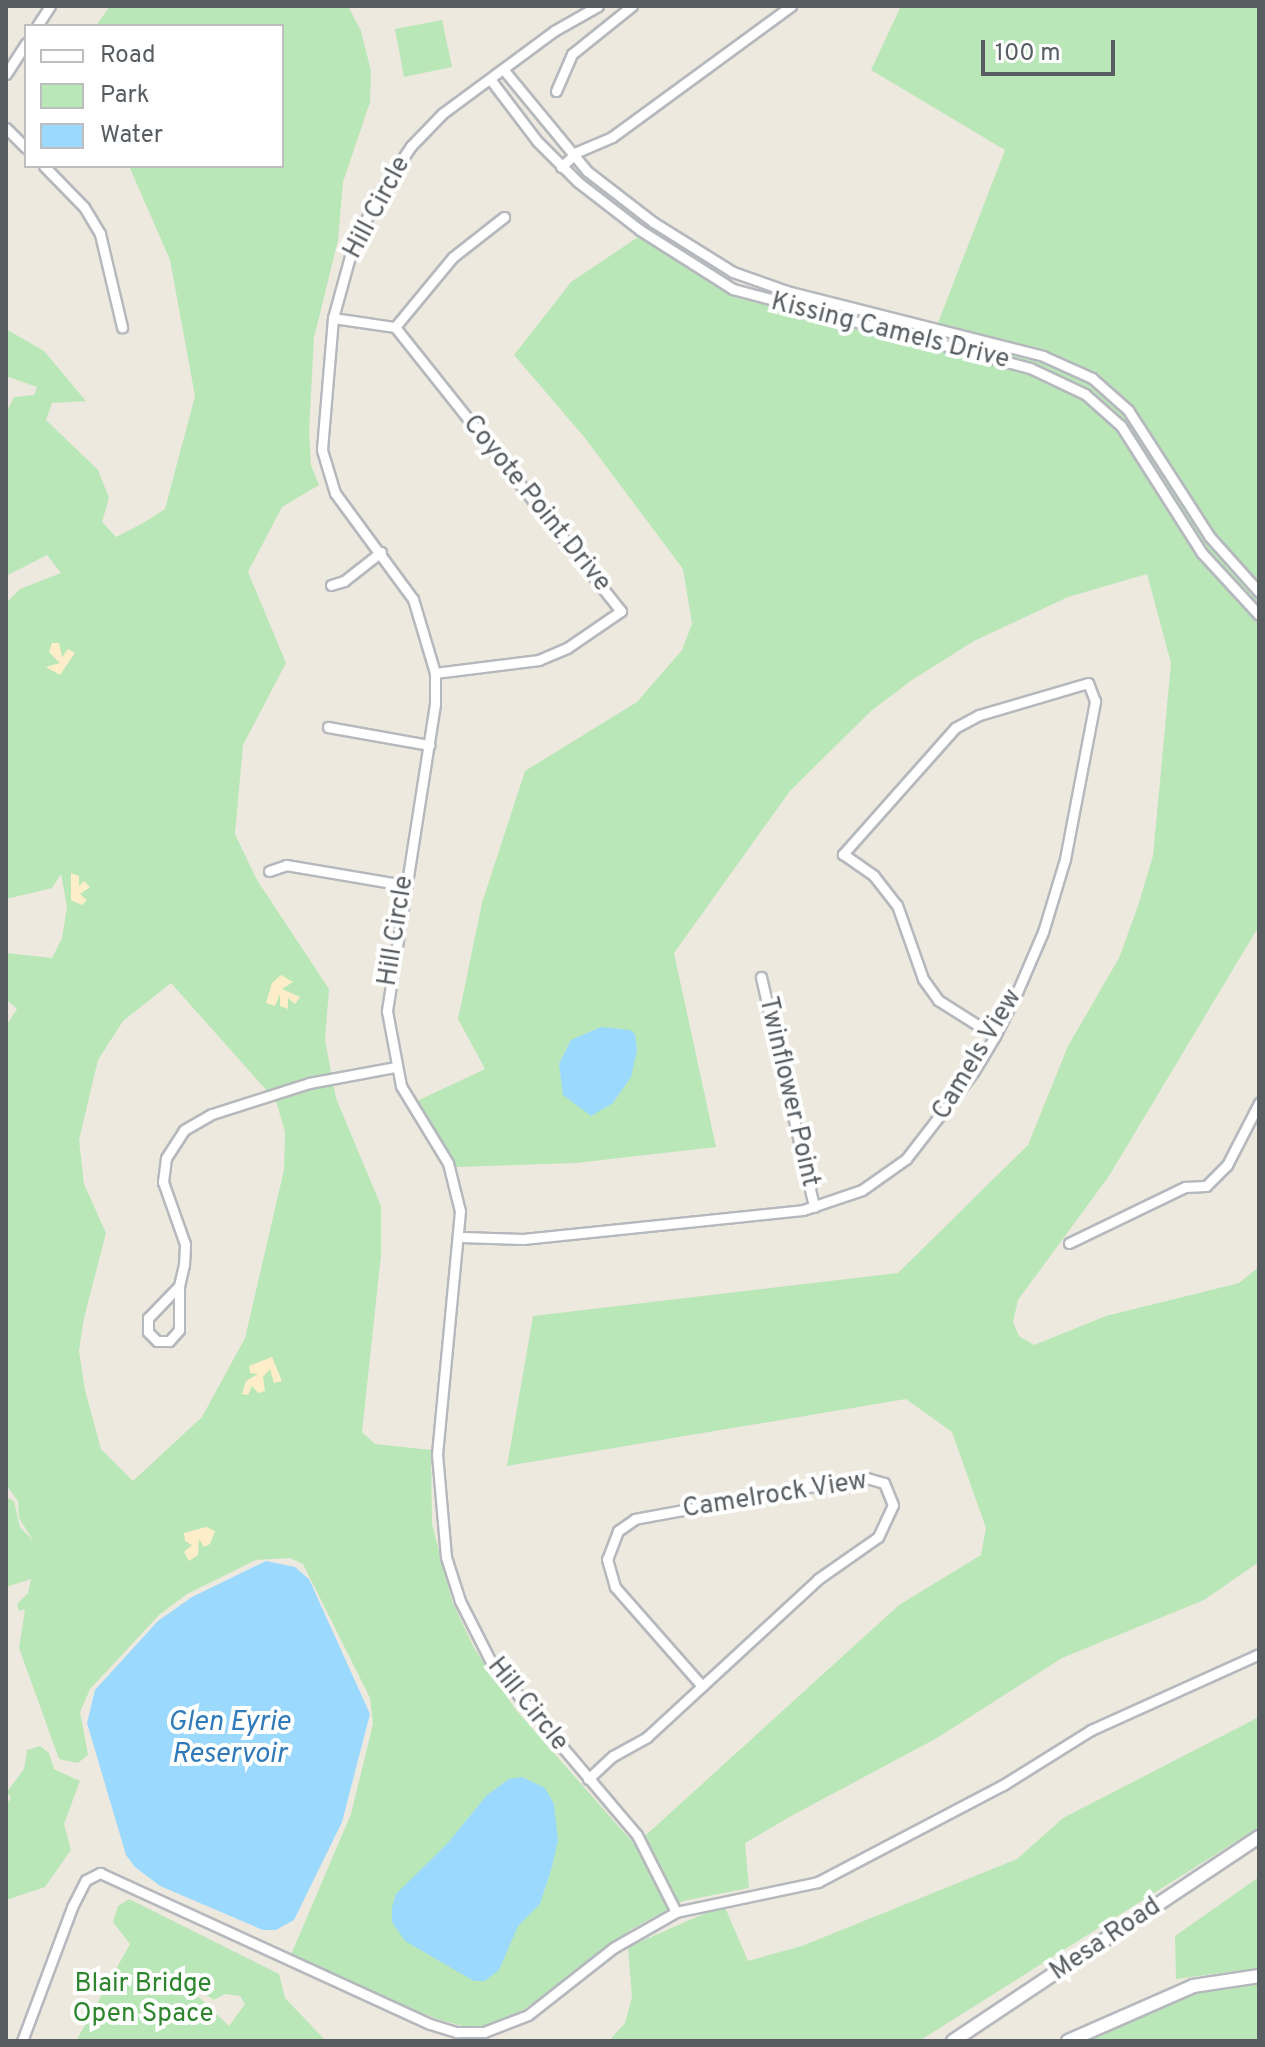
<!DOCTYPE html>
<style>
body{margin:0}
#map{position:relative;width:1265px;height:2047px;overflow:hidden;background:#ede9de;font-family:Overpass,sans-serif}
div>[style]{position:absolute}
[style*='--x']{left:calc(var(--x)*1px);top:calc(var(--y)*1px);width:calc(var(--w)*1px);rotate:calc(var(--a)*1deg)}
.green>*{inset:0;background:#bae7b8}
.sand>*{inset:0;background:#fdeec9}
.water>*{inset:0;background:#9cd9ff}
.roads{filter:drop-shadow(2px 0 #b5b8bd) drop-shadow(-2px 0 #b5b8bd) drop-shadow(0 2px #b5b8bd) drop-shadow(0 -2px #b5b8bd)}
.minor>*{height:9px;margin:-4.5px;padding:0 4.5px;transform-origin:4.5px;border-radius:4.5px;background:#fff}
.secondary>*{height:12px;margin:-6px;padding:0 6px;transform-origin:6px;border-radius:6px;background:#fff}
span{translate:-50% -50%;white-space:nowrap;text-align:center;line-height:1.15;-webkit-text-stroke:8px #fff;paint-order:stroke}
.street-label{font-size:26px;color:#585d61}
.park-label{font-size:26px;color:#2d852d}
.water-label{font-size:28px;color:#317ab9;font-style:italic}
.frame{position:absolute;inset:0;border:8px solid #585d61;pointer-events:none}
.legend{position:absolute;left:24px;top:24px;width:260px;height:144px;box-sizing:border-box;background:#fff;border:2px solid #bcbec0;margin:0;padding:10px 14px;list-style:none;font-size:24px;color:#585d61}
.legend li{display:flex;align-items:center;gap:16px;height:40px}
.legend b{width:40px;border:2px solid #bcbec0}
.scale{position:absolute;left:981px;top:40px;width:134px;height:36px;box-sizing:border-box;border:4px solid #585d61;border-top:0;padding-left:10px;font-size:24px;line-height:28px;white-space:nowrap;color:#585d61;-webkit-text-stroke:6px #fff;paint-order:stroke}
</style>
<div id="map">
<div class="green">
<div style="clip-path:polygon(evenodd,110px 6px,348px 6px,361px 31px,371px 71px,370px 102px,343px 182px,338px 240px,314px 338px,309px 431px,311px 465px,319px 485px,282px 507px,248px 572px,286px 663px,243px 745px,235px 834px,257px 880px,329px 989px,325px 1040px,336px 1098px,381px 1206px,381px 1255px,362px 1432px,375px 1444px,431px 1450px,432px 1524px,452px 1601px,474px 1648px,516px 1710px,635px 1845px,899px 1605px,981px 1555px,986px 1528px,952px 1432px,906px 1399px,507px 1466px,533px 1316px,898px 1273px,1028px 1145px,1068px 1046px,1119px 958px,1138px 906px,1153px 856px,1171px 663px,1147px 574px,1068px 597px,974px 641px,912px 680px,871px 711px,790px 791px,674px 953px,716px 1147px,576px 1163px,455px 1167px,417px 1101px,485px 1069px,458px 1019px,482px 903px,525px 771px,637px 702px,682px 650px,692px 624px,683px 569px,585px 438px,514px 355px,571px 282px,641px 235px,736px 295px,929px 346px,1005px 150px,871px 70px,901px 6px,1259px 6px,1259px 926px,1109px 1176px,1018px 1300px,1013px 1322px,1019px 1336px,1034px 1345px,1106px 1316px,1239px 1283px,1259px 1267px,1259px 1562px,1204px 1600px,1062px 1658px,937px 1738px,793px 1815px,745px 1843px,749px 1888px,683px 1901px,630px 1930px,523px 2010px,490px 2025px,466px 2027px,437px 2019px,290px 1957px,351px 1814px,373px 1724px,370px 1698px,303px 1564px,290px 1558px,256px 1560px,187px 1594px,159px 1615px,90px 1689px,80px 1712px,88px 1755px,78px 1763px,59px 1759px,19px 1648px,25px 1609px,19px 1611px,17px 1604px,28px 1593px,31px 1579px,6px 1587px,6px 1497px,14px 1501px,20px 1527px,34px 1542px,19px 1518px,18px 1501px,6px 1485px,6px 1026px,17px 1009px,6px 999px,6px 953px,52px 958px,62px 938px,67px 907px,61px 874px,52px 888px,6px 899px,6px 603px,20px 589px,61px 573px,47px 555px,6px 576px,6px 413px,14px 397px,34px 395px,37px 387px,6px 376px,6px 329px,44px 351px,86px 401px,52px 403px,46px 420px,98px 470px,109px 498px,102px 522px,116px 537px,143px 523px,165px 509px,195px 396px,170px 260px,129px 166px,282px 166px,282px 26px,96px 26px,110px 6px,171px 983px,276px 1101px,285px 1132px,284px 1170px,245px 1338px,202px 1417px,133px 1481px,101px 1449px,85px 1390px,79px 1351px,84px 1318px,106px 1233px,84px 1184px,79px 1140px,98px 1060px,123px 1021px,171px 983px)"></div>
<div style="clip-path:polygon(442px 20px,452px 67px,404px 77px,395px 29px)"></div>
<div style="clip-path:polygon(1259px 1717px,1259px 1827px,919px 2041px,609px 2041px,625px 2023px,632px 1997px,628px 1947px,724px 1905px,748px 1961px,802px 1946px,1017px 1859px,1063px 1818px)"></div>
<div style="clip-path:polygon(40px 1746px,49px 1753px,54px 1769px,80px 1781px,64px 1824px,71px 1850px,45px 1887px,6px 1900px,6px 1805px,11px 1798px,7px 1792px,24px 1769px,27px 1750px)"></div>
<div style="clip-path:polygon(1259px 1877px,1259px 1968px,1176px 1979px,1175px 1936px)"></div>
<div style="clip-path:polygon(evenodd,129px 1899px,279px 1974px,285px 1998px,326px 2041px,76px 2041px,130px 1944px,113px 1922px,118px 1906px,129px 1899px,177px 1976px,214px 2000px,225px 1994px,240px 1996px,245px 2004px,229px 2026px,177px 1976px)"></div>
<div style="clip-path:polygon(1259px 1983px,1259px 2041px,1084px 2041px,1205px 1989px)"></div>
</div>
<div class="sand">
<div style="clip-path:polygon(52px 643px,59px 643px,62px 657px,68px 649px,75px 653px,60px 675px,46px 667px,60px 663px,49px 652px)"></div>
<div style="clip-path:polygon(71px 873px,79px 876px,79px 886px,84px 881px,90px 887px,80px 894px,87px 900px,82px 905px,71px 900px)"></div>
<div style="clip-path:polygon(281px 975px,293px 982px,282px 989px,300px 997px,295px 1004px,288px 998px,288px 1009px,280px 1006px,280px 994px,275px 1006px,266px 1003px,272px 983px)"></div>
<div style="clip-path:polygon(272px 1357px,282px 1381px,274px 1383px,270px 1369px,263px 1377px,265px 1391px,258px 1393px,252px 1386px,248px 1395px,242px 1394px,246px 1381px,258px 1374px,250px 1373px,249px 1366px)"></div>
<div style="clip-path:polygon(206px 1527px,215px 1531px,210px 1544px,204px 1547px,199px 1539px,198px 1555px,189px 1561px,184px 1552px,192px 1545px,185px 1541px,184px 1533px)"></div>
</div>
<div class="water">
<div style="clip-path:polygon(601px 1027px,630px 1030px,635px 1034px,637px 1050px,631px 1077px,613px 1103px,591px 1116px,563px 1095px,559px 1064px,571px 1040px)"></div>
<div style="clip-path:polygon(266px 1561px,295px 1567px,309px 1579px,370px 1714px,342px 1822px,294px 1920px,276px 1930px,263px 1930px,160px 1886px,135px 1867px,126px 1855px,87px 1723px,95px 1690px,158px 1621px,192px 1597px)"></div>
<div style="clip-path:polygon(522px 1777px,545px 1788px,554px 1804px,558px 1840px,552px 1867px,540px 1904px,518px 1926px,499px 1970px,485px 1981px,474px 1981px,405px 1941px,392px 1922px,392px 1907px,396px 1894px,447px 1844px,487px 1795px,509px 1779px)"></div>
</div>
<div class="roads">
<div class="minor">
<div style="--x:598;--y:6;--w:51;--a:150.4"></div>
<div style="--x:554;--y:31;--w:139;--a:143.5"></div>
<div style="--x:442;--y:114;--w:45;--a:134.1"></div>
<div style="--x:411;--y:146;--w:61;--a:123.7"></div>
<div style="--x:377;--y:197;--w:58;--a:115.7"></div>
<div style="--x:352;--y:249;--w:72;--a:105.4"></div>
<div style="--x:333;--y:318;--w:132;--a:94.8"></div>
<div style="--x:322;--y:450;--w:45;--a:73.2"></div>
<div style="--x:335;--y:493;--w:132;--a:53.7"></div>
<div style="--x:413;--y:599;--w:77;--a:73.4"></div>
<div style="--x:435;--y:673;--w:31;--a:90"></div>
<div style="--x:435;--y:704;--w:311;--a:98.9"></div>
<div style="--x:387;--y:1011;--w:76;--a:79.4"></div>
<div style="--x:401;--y:1086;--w:90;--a:58.6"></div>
<div style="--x:448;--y:1163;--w:49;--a:76"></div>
<div style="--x:460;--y:1211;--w:244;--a:95.4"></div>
<div style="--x:437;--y:1454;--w:103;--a:85"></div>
<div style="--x:446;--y:1557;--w:46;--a:72.3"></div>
<div style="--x:460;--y:1601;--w:71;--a:63.1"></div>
<div style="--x:492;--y:1664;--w:224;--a:49.7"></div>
<div style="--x:637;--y:1835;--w:86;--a:63.1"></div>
<div style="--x:37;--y:26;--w:24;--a:-57"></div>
<div style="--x:503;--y:69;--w:132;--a:50.5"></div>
<div style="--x:587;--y:171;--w:83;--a:37.7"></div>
<div style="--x:653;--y:222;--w:94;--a:32"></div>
<div style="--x:733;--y:272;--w:57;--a:19.4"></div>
<div style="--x:787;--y:291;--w:264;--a:14.2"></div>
<div style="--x:1043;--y:356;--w:54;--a:24.2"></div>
<div style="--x:1092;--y:378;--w:48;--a:41.6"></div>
<div style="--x:1128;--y:410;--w:151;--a:57.2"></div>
<div style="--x:1210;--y:537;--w:74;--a:48.3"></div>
<div style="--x:6;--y:74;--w:37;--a:-57"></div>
<div style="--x:490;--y:79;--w:78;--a:52.8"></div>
<div style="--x:537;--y:141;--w:58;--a:45"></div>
<div style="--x:578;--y:182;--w:78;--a:37.7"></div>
<div style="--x:640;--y:230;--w:110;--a:32.4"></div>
<div style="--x:733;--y:289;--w:307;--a:14.9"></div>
<div style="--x:1030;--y:368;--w:61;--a:25.3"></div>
<div style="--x:1085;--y:394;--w:48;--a:41.6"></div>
<div style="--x:1121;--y:426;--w:151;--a:57.5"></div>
<div style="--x:1202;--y:553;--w:84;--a:47.4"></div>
<div style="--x:556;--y:91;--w:40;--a:-66.6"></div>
<div style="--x:572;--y:54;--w:77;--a:-38.7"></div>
<div style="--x:6;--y:128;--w:28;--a:45"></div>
<div style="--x:44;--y:166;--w:57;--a:45.7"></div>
<div style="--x:84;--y:207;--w:31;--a:59"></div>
<div style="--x:100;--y:234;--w:96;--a:76.7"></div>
<div style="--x:561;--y:167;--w:22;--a:-43"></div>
<div style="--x:577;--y:152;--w:38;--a:-23"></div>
<div style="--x:612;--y:137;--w:222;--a:-36.2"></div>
<div style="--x:333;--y:318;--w:63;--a:8.3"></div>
<div style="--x:395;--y:327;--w:363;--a:51.5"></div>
<div style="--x:621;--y:611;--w:65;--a:145.6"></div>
<div style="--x:567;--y:648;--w:30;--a:157"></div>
<div style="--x:539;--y:660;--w:105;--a:172.9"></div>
<div style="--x:395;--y:327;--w:91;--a:-50.4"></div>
<div style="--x:453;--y:257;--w:65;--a:-38.1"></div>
<div style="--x:331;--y:585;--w:14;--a:-17"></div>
<div style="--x:344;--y:581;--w:47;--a:-38.1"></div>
<div style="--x:328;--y:727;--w:103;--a:10.1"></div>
<div style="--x:269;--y:871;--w:18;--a:-19"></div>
<div style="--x:286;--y:865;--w:120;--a:9.6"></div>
<div style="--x:761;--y:977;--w:236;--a:77"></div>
<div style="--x:461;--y:1237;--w:62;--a:1.8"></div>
<div style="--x:523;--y:1239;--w:281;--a:-5.9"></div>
<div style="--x:803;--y:1210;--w:62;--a:-18.7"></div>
<div style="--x:862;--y:1190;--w:54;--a:-35.2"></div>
<div style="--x:906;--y:1159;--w:111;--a:-52.3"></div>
<div style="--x:974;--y:1071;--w:41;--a:-59"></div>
<div style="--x:995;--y:1036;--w:51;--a:-63.4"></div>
<div style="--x:1018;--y:990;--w:63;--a:-66.7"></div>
<div style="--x:1043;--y:932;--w:76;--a:-73.2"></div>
<div style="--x:1065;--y:859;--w:161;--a:-79.2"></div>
<div style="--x:1095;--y:701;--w:19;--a:-111"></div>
<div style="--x:1088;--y:683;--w:114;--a:163.6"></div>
<div style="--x:979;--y:715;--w:27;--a:152"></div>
<div style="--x:955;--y:728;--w:169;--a:131.6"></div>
<div style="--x:843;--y:854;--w:38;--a:35"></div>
<div style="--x:874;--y:876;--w:37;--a:52"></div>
<div style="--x:897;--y:905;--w:78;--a:70.6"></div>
<div style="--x:923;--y:979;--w:26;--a:54"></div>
<div style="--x:938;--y:1000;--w:67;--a:32.3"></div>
<div style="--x:1069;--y:1243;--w:129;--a:-25.8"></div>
<div style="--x:1185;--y:1187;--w:21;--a:-3"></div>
<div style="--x:1206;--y:1186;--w:30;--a:-45"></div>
<div style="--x:1227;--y:1165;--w:70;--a:-62.7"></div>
<div style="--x:179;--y:1286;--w:44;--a:90"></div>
<div style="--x:179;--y:1330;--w:15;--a:132"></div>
<div style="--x:169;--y:1341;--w:12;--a:180"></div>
<div style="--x:157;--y:1341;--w:13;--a:-135"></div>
<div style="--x:148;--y:1332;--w:14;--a:-90"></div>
<div style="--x:148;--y:1318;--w:45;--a:-45.9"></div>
<div style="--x:179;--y:1286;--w:22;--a:-77"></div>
<div style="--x:184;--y:1265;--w:21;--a:-87"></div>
<div style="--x:185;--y:1244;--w:66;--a:-109.5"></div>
<div style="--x:163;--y:1182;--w:24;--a:-83"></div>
<div style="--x:166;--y:1158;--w:33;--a:-57"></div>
<div style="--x:184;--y:1130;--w:32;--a:-30"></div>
<div style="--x:212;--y:1114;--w:102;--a:-17.7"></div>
<div style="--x:309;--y:1083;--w:87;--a:-10.5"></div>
<div style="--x:588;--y:1779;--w:34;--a:-43"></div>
<div style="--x:613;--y:1756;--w:39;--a:-29"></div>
<div style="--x:647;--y:1737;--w:233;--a:-42.7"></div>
<div style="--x:818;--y:1579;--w:73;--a:-35"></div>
<div style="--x:878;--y:1537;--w:35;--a:-65"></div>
<div style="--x:893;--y:1505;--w:24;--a:-112"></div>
<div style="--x:884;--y:1483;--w:22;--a:-164"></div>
<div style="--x:863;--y:1477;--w:232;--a:169.6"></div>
<div style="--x:635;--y:1519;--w:21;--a:145"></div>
<div style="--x:618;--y:1531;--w:30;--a:111"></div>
<div style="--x:607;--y:1559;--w:29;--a:74"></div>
<div style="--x:615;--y:1587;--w:132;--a:48.7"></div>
<div style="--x:22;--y:2041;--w:143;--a:-69.5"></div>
<div style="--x:72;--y:1907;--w:30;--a:-63"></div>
<div style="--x:86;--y:1880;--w:16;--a:-27"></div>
<div style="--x:100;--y:1873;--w:363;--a:24.6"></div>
<div style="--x:430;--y:2024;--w:28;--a:17"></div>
<div style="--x:457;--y:2032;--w:27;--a:0"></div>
<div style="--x:484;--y:2032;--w:47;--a:-21.1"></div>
<div style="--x:528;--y:2015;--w:108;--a:-38.2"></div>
<div style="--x:613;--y:1948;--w:73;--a:-29.7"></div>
<div style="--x:676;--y:1912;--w:145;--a:-11.9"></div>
<div style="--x:818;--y:1882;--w:209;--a:-27.7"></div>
<div style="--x:1003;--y:1785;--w:104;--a:-32"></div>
<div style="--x:1091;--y:1730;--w:184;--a:-24.3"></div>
</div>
<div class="secondary">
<div style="--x:953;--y:2041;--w:368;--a:-33.7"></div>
<div style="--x:1068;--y:2041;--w:137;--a:-23.7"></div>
<div style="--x:1193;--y:1986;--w:67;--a:-8.6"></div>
</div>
</div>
<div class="street-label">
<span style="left:378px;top:208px;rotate:-62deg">Hill Circle</span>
<span style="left:890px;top:332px;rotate:14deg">Kissing Camels Drive</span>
<span style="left:536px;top:504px;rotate:51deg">Coyote Point Drive</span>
<span style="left:397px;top:931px;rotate:-81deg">Hill Circle</span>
<span style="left:978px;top:1055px;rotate:-59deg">Camels View</span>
<span style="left:788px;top:1092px;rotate:77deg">Twinflower Point</span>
<span style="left:775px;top:1496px;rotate:-9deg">Camelrock View</span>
<span style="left:527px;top:1705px;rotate:51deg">Hill Circle</span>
<span style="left:1106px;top:1940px;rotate:-34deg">Mesa Road</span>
</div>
<div class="park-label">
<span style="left:143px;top:2000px">Blair Bridge<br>Open Space</span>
</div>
<div class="water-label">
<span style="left:229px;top:1739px">Glen Eyrie<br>Reservoir</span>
</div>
<div class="frame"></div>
<ul class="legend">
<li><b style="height:10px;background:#fff"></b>Road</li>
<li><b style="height:22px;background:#bae7b8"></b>Park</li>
<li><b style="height:22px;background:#9cd9ff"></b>Water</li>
</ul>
<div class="scale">100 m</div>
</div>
